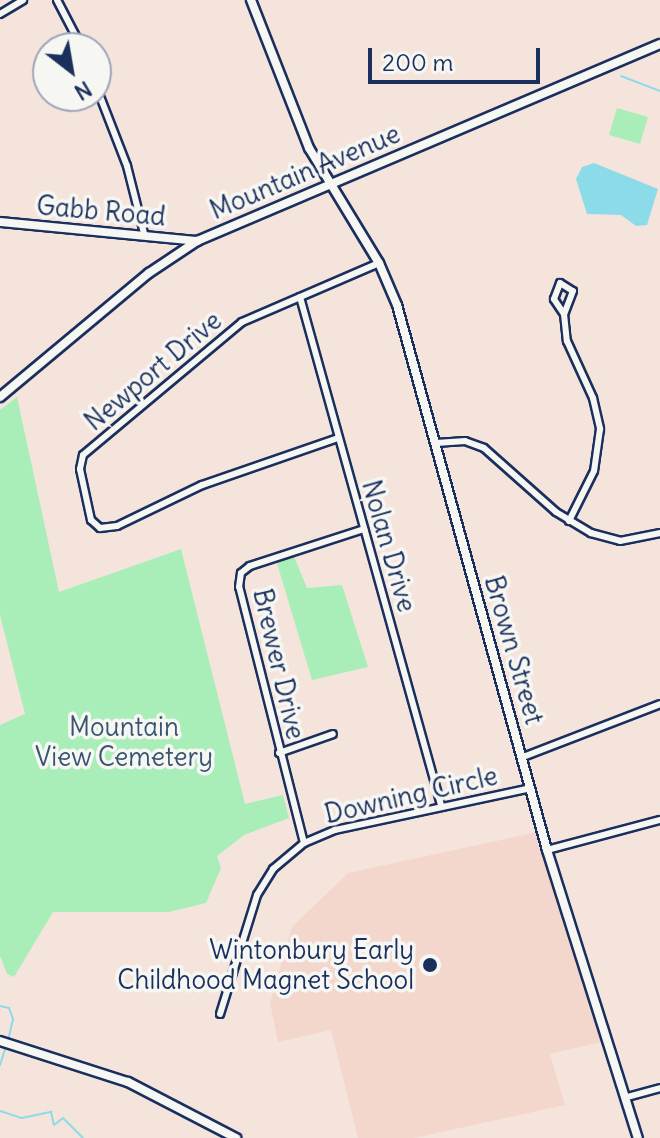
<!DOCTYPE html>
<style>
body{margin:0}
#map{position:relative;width:660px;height:1138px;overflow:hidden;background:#f5e4dc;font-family:Delius,sans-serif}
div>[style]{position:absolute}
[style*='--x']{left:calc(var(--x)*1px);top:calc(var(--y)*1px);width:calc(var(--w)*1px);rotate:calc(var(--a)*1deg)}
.built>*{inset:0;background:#f4d7cc}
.green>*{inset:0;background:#a9edb9}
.water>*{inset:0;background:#8cdbe9}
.stream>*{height:2px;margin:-1px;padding:0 1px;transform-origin:1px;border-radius:1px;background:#8cdbe9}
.roads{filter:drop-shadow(2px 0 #1b2f5e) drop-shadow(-2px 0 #1b2f5e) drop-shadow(0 2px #1b2f5e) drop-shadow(0 -2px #1b2f5e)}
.street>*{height:6px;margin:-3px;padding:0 3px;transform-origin:3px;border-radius:3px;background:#f6f6f2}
.secondary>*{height:8px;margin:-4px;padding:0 4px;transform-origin:4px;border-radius:4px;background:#f6f6f2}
.dots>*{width:22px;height:22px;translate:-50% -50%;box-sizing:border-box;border:4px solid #f6f6f2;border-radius:50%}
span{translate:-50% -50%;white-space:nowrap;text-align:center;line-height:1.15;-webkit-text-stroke:7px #f6f6f2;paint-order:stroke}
.street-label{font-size:26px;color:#1b2f5e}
.park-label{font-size:26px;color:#375570}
.poi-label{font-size:26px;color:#1b2f5e}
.right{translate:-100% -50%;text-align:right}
.north{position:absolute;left:32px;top:32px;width:80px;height:80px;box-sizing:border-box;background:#f6f6f2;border:2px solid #9ea6b7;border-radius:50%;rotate:149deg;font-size:22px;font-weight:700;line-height:32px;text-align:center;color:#1b2f5e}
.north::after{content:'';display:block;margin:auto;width:28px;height:36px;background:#1b2f5e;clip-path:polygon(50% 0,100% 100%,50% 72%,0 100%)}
.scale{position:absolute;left:368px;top:48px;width:172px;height:36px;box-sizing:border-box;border:4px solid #1b2f5e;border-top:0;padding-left:10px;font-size:24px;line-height:28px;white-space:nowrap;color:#1b2f5e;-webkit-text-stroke:6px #f6f6f2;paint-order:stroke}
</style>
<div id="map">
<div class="built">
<div style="clip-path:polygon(538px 832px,601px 1042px,550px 1054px,565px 1105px,414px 1138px,358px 1138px,331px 1030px,278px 1042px,270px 1003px,292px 927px,348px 873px)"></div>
</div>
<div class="green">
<div style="clip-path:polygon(617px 108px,648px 117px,640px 144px,609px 135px)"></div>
<div style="clip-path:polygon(17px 397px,59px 592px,181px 549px,245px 804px,283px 795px,289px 818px,244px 835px,217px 856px,221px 868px,206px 903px,169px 912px,53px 912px,14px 977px,7px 974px,0 956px,0 725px,25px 714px,0 615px,0 410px)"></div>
<div style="clip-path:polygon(293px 554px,307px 588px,342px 585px,368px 667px,312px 680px,276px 560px)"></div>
</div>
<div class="water">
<div style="clip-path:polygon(594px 163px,658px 189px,647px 225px,636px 226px,621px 215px,587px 214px,576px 179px,582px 167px)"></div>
</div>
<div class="stream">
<div style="--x:621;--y:76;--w:42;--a:21"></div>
<div style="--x:0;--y:1006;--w:9;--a:13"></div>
<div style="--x:9;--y:1008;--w:12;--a:70"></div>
<div style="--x:13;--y:1019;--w:23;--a:103"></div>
<div style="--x:0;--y:1065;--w:19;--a:-72"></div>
<div style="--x:0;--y:1111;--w:23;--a:18"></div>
<div style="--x:22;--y:1118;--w:30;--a:-12"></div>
<div style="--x:51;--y:1112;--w:13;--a:77"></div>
<div style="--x:54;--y:1125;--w:11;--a:-38"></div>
<div style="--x:63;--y:1118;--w:28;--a:45"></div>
</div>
<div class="roads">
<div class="street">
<div style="--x:57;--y:0;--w:54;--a:62.5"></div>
<div style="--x:0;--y:14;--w:27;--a:-31"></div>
<div style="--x:96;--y:86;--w:86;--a:68.8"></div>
<div style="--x:127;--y:166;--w:69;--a:75.8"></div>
<div style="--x:300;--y:297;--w:527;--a:74.49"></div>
<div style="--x:564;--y:314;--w:18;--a:-124"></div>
<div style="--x:554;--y:299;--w:17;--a:-69"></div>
<div style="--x:560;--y:283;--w:15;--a:32"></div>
<div style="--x:573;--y:291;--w:25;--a:111"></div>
<div style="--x:564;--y:314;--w:27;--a:84"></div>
<div style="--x:567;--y:341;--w:63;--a:65.5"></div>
<div style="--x:593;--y:398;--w:32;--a:77"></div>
<div style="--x:600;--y:429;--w:42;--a:98.1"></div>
<div style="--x:594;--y:471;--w:56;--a:116.6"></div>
<div style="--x:338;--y:438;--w:144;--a:160.9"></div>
<div style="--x:202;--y:485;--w:94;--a:154.2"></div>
<div style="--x:117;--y:526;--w:17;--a:173"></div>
<div style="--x:100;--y:528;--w:12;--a:-138"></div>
<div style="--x:91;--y:520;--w:52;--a:-102.2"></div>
<div style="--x:80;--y:469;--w:14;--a:-78"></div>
<div style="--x:83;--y:455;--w:207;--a:-39.9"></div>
<div style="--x:242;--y:322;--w:149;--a:-23.3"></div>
<div style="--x:436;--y:443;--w:29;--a:-4"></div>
<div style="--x:465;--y:441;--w:20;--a:20"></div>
<div style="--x:484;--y:448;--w:96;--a:41.6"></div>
<div style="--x:556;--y:512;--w:41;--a:31"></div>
<div style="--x:591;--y:533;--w:30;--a:15"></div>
<div style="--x:620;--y:541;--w:41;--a:-11.3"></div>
<div style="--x:279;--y:753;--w:57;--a:-19.4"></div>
<div style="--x:523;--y:757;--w:147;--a:-21.1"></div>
<div style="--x:304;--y:843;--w:264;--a:-104.2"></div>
<div style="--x:239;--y:587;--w:14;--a:-82"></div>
<div style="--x:241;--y:573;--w:11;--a:-38"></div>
<div style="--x:250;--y:566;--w:120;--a:-18"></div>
<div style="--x:547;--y:850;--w:117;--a:-14.9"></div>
<div style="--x:220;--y:1014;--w:125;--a:-72.7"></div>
<div style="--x:257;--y:895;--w:31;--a:-58"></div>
<div style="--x:273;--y:869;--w:40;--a:-40"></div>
<div style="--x:304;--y:843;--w:34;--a:-23"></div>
<div style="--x:335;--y:830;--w:200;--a:-12.1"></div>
<div style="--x:627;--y:1097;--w:34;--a:-15"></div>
</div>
<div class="secondary">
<div style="--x:251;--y:0;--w:159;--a:68.6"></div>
<div style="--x:309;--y:148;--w:135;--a:58.7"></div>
<div style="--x:379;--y:263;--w:46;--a:66.8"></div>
<div style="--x:397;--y:305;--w:565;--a:74.61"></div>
<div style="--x:547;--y:850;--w:302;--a:72.5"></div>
<div style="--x:0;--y:222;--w:198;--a:5.5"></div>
<div style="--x:0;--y:397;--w:194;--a:-39.8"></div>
<div style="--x:149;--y:273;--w:58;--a:-33.7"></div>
<div style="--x:197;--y:241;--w:503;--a:-23.05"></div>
<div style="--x:0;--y:1041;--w:134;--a:17.8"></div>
<div style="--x:128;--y:1082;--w:122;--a:27.4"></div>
</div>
</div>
<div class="dots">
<div style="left:430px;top:965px;background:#1b2f5e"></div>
</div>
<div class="street-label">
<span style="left:305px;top:172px;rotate:-23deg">Mountain Avenue</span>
<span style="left:101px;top:211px;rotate:5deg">Gabb Road</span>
<span style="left:153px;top:371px;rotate:-40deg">Newport Drive</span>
<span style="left:389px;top:546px;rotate:74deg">Nolan Drive</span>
<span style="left:514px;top:650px;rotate:74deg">Brown Street</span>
<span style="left:279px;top:664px;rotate:77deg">Brewer Drive</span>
<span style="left:411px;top:795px;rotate:-13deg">Downing Circle</span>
</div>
<div class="park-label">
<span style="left:124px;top:742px">Mountain<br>View Cemetery</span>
</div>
<div class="poi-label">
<span class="right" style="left:414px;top:965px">Wintonbury Early<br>Childhood Magnet School</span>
</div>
<div class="north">N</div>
<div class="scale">200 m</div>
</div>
